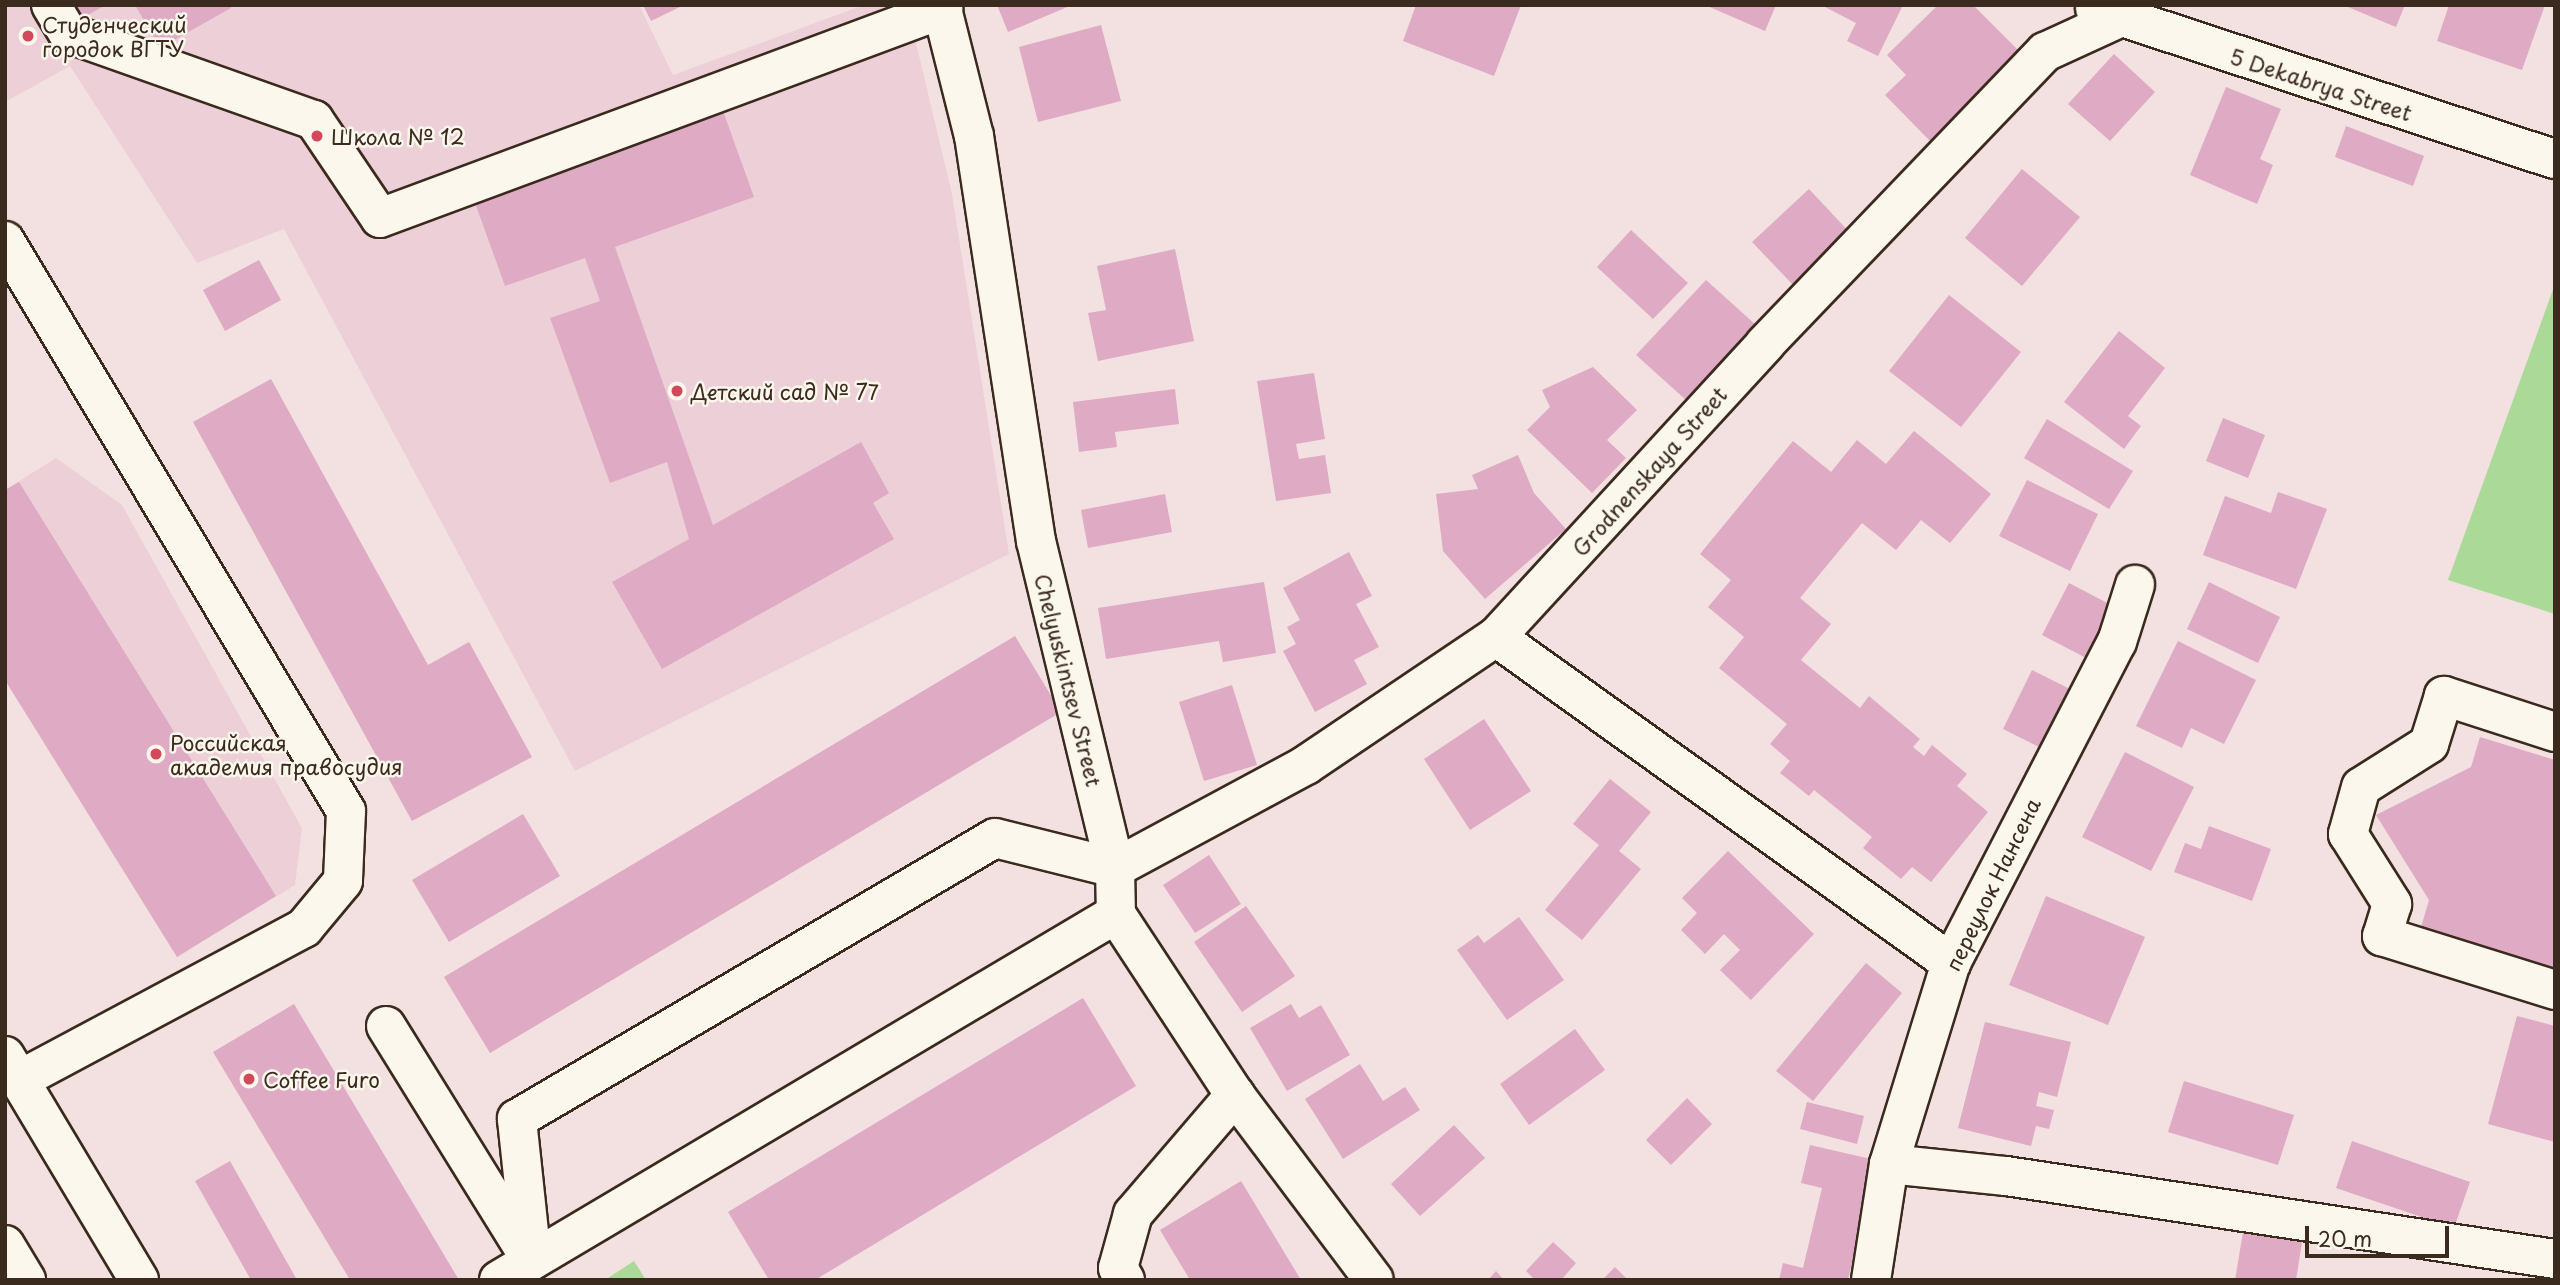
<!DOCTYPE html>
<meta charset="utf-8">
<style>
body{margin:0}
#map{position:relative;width:2560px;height:1285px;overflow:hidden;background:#f3e0e0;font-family:"Playpen Sans",sans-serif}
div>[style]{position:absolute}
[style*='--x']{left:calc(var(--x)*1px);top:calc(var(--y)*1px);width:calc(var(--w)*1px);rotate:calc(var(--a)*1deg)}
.built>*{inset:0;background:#edd0d7}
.green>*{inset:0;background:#abd998}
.building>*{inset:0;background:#dfaac3}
.roads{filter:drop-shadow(2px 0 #3b2a1e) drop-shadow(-2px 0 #3b2a1e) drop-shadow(0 2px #3b2a1e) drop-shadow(0 -2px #3b2a1e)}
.minor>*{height:38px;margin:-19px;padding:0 19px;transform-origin:19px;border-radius:19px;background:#fbf7ec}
.major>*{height:38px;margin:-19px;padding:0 19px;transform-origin:19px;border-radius:19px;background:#fbf7ec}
.dots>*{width:19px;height:19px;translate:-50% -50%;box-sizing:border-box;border:4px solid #fbf7ec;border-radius:50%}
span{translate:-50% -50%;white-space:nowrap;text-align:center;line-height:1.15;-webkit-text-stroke:5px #fbf7ec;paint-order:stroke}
.poi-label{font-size:21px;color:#3b2a1e}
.left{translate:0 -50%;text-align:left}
.street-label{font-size:21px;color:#3b2a1e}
.frame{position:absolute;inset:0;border:7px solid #3b2a1e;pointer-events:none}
.scale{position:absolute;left:2305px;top:1226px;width:144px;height:32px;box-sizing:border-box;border:4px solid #3b2a1e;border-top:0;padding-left:9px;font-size:21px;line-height:24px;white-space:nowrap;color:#3b2a1e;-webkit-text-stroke:5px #fbf7ec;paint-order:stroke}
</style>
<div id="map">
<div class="built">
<div style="clip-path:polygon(5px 5px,639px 5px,673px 75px,864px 5px,907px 5px,952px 194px,1009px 554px,575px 771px,284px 229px,197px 263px,70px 66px,5px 102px)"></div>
<div style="clip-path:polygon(56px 458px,122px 505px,302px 828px,295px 885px,177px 957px,5px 680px,5px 490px)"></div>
</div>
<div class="green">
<div style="clip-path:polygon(2555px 284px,2555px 614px,2448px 580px)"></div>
<div style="clip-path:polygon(634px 1261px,646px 1280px,605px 1280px)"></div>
</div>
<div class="building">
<div style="clip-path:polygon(68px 5px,106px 5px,77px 21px)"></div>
<div style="clip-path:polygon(135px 5px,229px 5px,231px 8px,160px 48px)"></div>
<div style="clip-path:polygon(643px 5px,684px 5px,651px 21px)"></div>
<div style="clip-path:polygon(997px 5px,1072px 5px,1008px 32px)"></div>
<div style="clip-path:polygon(1416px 5px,1521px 5px,1494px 76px,1403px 41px)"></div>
<div style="clip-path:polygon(1705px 5px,1776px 5px,1765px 31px)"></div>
<div style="clip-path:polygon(1821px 5px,1903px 5px,1878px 56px,1847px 41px,1856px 23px)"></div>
<div style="clip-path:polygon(1938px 5px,1973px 5px,2020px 52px,1930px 141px,1885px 95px,1906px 75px,1887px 55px)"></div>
<div style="clip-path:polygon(2343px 5px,2405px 5px,2396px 27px)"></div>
<div style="clip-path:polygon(2449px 5px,2545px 5px,2522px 70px,2437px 41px)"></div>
<div style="clip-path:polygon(1101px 25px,1121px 101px,1038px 122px,1019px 47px)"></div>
<div style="clip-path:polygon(2114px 54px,2155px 92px,2110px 141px,2068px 104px)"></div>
<div style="clip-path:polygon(2226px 87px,2281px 109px,2260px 159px,2273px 165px,2257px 204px,2190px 175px)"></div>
<div style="clip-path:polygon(723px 111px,754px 197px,615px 247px,713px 525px,861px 442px,889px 493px,873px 503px,894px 539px,662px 669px,612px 582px,689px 539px,667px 462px,610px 483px,550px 318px,600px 301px,585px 258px,505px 286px,474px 200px)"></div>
<div style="clip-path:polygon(2346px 126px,2424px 156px,2413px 186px,2335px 157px)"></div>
<div style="clip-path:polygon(2022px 169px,2080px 217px,2022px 286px,1965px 238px)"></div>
<div style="clip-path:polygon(1809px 189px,1853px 236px,1796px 288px,1752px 242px)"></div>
<div style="clip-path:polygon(1631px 230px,1688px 283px,1653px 319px,1597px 267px)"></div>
<div style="clip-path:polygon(1175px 249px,1194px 341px,1098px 361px,1088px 313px,1106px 310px,1097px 266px)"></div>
<div style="clip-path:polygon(259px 260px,281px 300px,225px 331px,203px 290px)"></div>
<div style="clip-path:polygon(1706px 280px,1756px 325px,1686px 400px,1636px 355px)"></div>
<div style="clip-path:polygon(1949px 295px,2021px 352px,1961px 427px,1889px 371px)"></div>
<div style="clip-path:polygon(2119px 331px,2165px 368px,2128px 416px,2141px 426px,2124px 449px,2064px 402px)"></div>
<div style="clip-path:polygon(1593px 367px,1637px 410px,1607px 440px,1626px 458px,1592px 493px,1527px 430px,1550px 407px,1542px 390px)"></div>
<div style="clip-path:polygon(1314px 373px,1325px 439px,1296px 444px,1299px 459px,1325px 455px,1331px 493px,1276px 501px,1257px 381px)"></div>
<div style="clip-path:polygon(271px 379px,428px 665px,469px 642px,532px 757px,412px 821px,193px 422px)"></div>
<div style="clip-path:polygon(1175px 389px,1179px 424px,1115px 432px,1117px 447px,1079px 452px,1073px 402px)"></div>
<div style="clip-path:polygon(2223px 418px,2265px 435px,2248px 478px,2206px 461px)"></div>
<div style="clip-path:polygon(2047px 419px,2133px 471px,2109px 509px,2024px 458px)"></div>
<div style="clip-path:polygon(1914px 431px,1991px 494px,1950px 543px,1921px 520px,1896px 550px,1862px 523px,1800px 598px,1831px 624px,1801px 660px,1860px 708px,1869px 696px,1920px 739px,1913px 747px,1924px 756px,1932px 745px,1967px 774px,1957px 786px,1988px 812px,1931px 882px,1912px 867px,1901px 879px,1863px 848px,1872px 837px,1814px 790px,1809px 796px,1780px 773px,1790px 761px,1770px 744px,1787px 724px,1719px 668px,1744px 637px,1708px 607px,1731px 580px,1700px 554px,1793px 441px,1831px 472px,1857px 440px,1886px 464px)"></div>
<div style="clip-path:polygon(1518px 455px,1534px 493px,1566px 529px,1485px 599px,1443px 551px,1436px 494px,1478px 489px,1472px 475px)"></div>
<div style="clip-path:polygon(2027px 480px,2098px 514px,2070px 571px,1999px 536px)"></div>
<div style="clip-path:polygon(19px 482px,276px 896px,177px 957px,5px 680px,5px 490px)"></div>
<div style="clip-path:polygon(2278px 492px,2327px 509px,2296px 589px,2203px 555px,2225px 496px,2271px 513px)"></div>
<div style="clip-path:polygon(1165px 494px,1172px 532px,1088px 548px,1081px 510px)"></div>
<div style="clip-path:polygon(1349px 552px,1372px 596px,1356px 604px,1379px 647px,1354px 660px,1367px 684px,1315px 712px,1283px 651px,1296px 644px,1287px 627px,1300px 620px,1283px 588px)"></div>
<div style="clip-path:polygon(1264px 582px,1276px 653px,1223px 662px,1219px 641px,1106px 659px,1098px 608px)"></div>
<div style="clip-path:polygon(2209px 582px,2280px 617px,2258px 663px,2187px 629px)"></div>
<div style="clip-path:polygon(2069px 583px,2113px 606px,2086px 658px,2042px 635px)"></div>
<div style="clip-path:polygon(1015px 636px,1061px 712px,490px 1053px,444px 977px)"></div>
<div style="clip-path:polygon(2178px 641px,2256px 680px,2224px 744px,2191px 728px,2182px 748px,2136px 726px)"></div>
<div style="clip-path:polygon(2032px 670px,2076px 692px,2047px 751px,2003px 729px)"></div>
<div style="clip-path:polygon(1232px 685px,1257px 765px,1204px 781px,1179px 702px)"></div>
<div style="clip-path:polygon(1484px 719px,1531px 791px,1470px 830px,1424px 759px)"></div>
<div style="clip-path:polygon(2480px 737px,2555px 760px,2555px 976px,2419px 934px,2429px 900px,2376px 815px,2471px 767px)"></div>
<div style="clip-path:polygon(2125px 752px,2194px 787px,2151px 871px,2082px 837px)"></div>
<div style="clip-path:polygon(1610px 779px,1651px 812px,1619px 851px,1641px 869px,1582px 940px,1545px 910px,1599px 845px,1573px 824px)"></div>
<div style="clip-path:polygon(523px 814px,560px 876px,449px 942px,412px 880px)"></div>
<div style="clip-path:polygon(2209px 826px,2271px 849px,2252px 901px,2174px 872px,2185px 843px,2201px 849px)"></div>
<div style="clip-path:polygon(1728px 851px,1814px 934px,1751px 1000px,1720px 970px,1740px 950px,1724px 934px,1705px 954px,1681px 930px,1697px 913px,1682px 898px)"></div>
<div style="clip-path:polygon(1209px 855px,1241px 904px,1195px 933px,1163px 885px)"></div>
<div style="clip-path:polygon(2046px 896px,2145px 937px,2108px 1025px,2009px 985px)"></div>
<div style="clip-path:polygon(1246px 906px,1295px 976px,1242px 1012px,1194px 942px)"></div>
<div style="clip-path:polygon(1519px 917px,1564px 980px,1507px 1020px,1457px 950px,1478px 935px,1484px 943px)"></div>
<div style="clip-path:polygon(1866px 963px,1902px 993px,1813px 1101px,1776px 1071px)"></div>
<div style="clip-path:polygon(1083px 998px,1136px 1086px,815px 1280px,769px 1280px,728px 1212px)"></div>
<div style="clip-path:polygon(294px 1004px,422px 1218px,459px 1280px,350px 1280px,213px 1052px)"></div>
<div style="clip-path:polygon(1291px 1004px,1299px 1018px,1321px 1005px,1350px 1055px,1287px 1091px,1250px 1028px)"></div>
<div style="clip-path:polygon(2517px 1016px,2555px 1026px,2555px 1142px,2488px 1124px)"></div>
<div style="clip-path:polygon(1985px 1022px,2071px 1042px,2057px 1097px,2039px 1092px,2036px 1106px,2054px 1110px,2049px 1129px,2036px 1126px,2031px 1146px,1958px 1128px)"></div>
<div style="clip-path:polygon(1575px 1029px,1605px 1070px,1529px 1125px,1500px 1084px)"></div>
<div style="clip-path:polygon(1360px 1064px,1383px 1101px,1405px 1087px,1420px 1110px,1343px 1159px,1305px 1099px)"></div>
<div style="clip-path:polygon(2184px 1081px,2294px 1115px,2278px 1165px,2168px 1132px)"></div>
<div style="clip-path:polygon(1687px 1098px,1712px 1124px,1671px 1165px,1646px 1140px)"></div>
<div style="clip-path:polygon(1807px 1102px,1864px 1116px,1857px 1144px,1800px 1129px)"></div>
<div style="clip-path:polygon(1454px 1125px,1485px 1158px,1420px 1216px,1391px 1184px)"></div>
<div style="clip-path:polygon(2352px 1141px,2470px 1182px,2454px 1228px,2336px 1188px)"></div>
<div style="clip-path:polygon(1810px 1145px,1875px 1160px,1848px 1280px,1779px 1280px,1783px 1263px,1803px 1268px,1822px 1188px,1801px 1183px)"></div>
<div style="clip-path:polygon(230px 1161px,297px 1280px,251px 1280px,195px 1181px)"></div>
<div style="clip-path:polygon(1241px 1181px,1301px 1280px,1190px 1280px,1160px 1230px)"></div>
<div style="clip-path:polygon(2243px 1232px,2302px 1242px,2296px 1280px,2235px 1280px)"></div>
<div style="clip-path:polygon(1553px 1242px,1576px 1263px,1561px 1280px,1535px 1280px,1526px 1271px)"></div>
<div style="clip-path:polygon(1615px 1267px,1628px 1280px,1602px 1280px)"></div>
<div style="clip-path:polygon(1496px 1271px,1504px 1280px,1488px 1280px)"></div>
</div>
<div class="roads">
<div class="minor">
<div style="--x:51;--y:5;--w:33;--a:59"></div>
<div style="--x:68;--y:33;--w:261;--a:19.5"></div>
<div style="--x:314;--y:120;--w:118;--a:56"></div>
<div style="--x:380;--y:218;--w:601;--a:-20.37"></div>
<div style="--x:941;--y:5;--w:135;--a:75.9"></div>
<div style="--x:974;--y:136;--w:410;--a:81.3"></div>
<div style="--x:1036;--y:541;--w:336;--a:76.4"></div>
<div style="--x:1115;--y:868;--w:46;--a:88.8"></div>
<div style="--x:1116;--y:914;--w:217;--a:56.7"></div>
<div style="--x:1235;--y:1095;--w:231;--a:53.1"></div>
<div style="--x:2095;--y:8;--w:484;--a:18.2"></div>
<div style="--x:5;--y:241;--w:664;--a:59.11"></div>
<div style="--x:346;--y:811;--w:70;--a:92.5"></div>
<div style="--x:343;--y:881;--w:61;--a:129.7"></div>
<div style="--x:304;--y:928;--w:323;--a:151.9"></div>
<div style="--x:1496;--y:637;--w:560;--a:35.62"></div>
<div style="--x:2555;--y:732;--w:117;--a:-162"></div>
<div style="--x:2444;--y:696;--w:50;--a:107.4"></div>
<div style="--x:2429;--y:744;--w:80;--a:147.7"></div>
<div style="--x:2361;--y:787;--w:49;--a:105.5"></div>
<div style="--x:2348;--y:834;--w:83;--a:57.8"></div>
<div style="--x:2392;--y:904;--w:34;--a:107"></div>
<div style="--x:2382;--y:936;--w:181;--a:17.3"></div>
<div style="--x:386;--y:1026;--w:267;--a:58.2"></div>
<div style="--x:1889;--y:1164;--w:118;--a:5.9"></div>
<div style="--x:2006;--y:1176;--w:555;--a:8.6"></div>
<div style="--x:532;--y:1260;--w:142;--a:-96.1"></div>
<div style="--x:517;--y:1119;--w:554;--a:-30.45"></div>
<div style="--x:995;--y:838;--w:124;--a:14"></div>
<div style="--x:1115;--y:868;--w:217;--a:-28.3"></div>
<div style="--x:1306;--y:765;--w:229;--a:-34"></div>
<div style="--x:1496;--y:637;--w:398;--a:-47.4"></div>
<div style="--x:1765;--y:344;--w:405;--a:-46.2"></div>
<div style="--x:2045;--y:52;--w:81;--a:-24.7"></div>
<div style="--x:2119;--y:18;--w:15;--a:-62"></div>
<div style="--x:499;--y:1280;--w:717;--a:-30.68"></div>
<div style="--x:1125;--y:1280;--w:14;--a:-120"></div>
<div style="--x:1118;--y:1268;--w:56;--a:-74.5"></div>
<div style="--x:1133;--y:1214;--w:157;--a:-49.4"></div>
<div style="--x:1871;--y:1280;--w:117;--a:-81.2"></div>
<div style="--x:1889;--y:1164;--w:210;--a:-72.9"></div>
<div style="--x:1951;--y:963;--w:361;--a:-62.7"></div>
<div style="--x:2117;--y:642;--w:60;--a:-72.5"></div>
</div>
<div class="major">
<div style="--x:5;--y:1056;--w:261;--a:59.1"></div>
<div style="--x:5;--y:1245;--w:41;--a:59"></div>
</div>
</div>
<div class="dots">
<div style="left:28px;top:36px;background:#d1495b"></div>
<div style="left:317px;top:136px;background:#d1495b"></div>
<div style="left:677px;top:391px;background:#d1495b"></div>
<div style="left:156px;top:754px;background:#d1495b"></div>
<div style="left:249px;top:1079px;background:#d1495b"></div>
</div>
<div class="poi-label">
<span class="left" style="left:42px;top:36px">Студенческий<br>городок ВГТУ</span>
<span class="left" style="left:331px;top:136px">Школа № 12</span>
<span class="left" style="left:691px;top:391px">Детский сад № 77</span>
<span class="left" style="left:170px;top:754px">Российская<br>академия правосудия</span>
<span class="left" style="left:263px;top:1079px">Coffee Furo</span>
</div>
<div class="street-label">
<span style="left:2321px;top:84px;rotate:18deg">5 Dekabrya Street</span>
<span style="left:1649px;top:471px;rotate:-48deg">Grodnenskaya Street</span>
<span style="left:1069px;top:680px;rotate:76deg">Chelyuskintsev Street</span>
<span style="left:1992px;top:884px;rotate:-64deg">переулок Нансена</span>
</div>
<div class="frame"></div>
<div class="scale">20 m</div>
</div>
